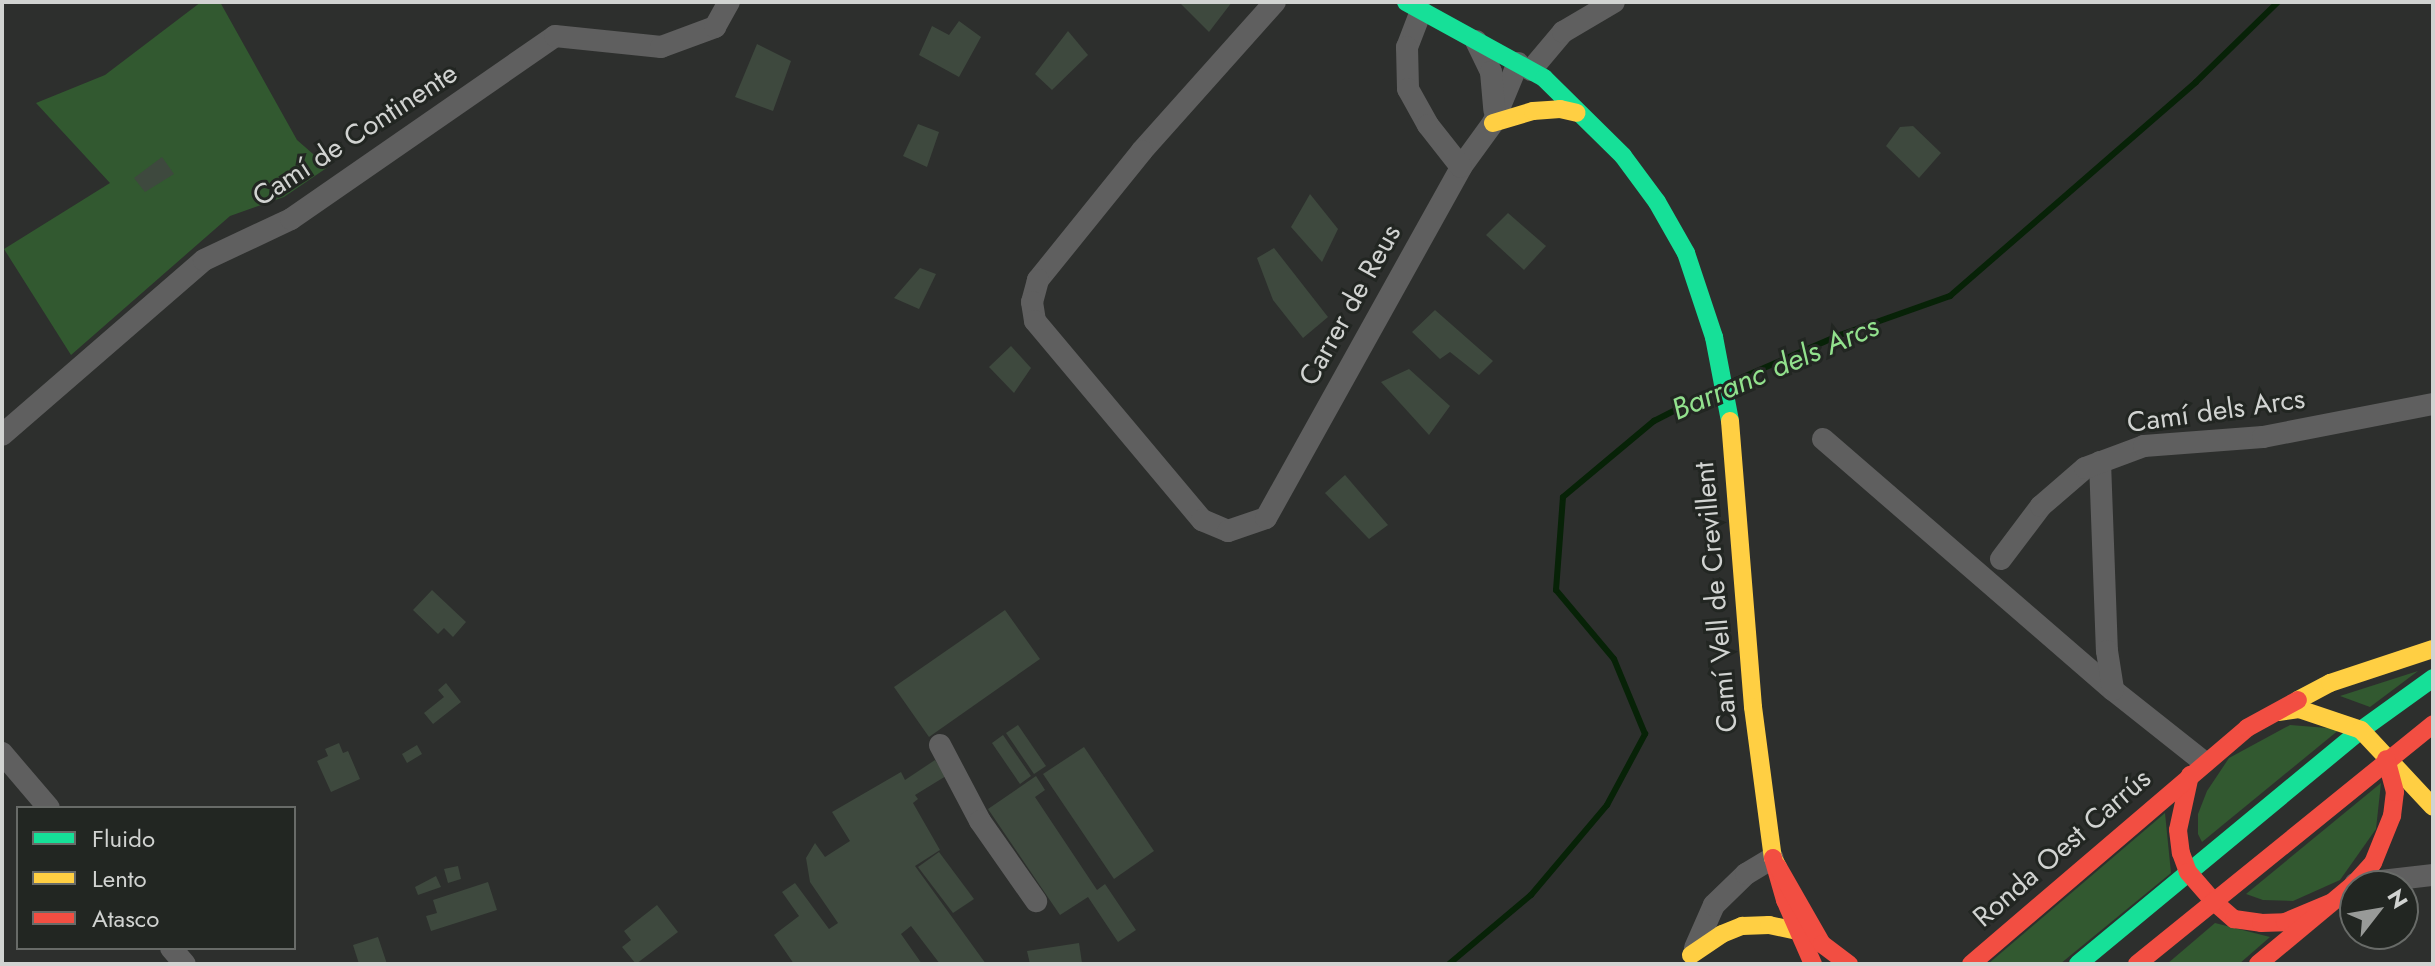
<!DOCTYPE html>
<meta charset="utf-8">
<style>
body{margin:0}
#map{position:relative;width:2435px;height:966px;overflow:hidden;background:#2d2f2d;font-family:Jost,sans-serif}
div>[style]{position:absolute}
[style*='--x']{left:calc(var(--x)*1px);top:calc(var(--y)*1px);width:calc(var(--w)*1px);rotate:calc(var(--a)*1deg)}
.green>*{inset:0;background:#325930}
.stream>*{height:6px;margin:-3px;padding:0 3px;transform-origin:3px;border-radius:3px;background:#072207}
.building>*{inset:0;background:#3e493e}
.street>*{height:22px;margin:-11px;padding:0 11px;transform-origin:11px;border-radius:11px;background:#5f5f5f}
.fast>*{height:18px;margin:-9px;padding:0 9px;transform-origin:9px;border-radius:9px;background:#16e098}
.slow>*{height:18px;margin:-9px;padding:0 9px;transform-origin:9px;border-radius:9px;background:#ffcf43}
.jam>*{height:18px;margin:-9px;padding:0 9px;transform-origin:9px;border-radius:9px;background:#f24e42}
span{translate:-50% -50%;white-space:nowrap;text-align:center;line-height:1.15;-webkit-text-stroke:6px #222622;paint-order:stroke}
.street-label{font-size:28px;color:#d1d3d1}
.water-label{font-size:30px;color:#92e18d;font-style:italic}
.frame{position:absolute;inset:0;border:4px solid #d1d3d1;pointer-events:none}
.legend{position:absolute;left:16px;top:806px;width:280px;height:144px;box-sizing:border-box;background:#222622;border:2px solid #686b68;margin:0;padding:10px 14px;list-style:none;font-size:24px;color:#d1d3d1}
.legend li{display:flex;align-items:center;gap:16px;height:40px}
.legend b{width:40px;border:2px solid #686b68}
.north{position:absolute;left:2339px;top:870px;width:80px;height:80px;box-sizing:border-box;background:#222622;border:2px solid #686b68;border-radius:50%;rotate:59deg;font-size:22px;font-weight:700;line-height:32px;text-align:center;color:#d1d3d1}
.north::after{content:'';display:block;margin:auto;width:28px;height:36px;background:#989a98;clip-path:polygon(50% 0,100% 100%,50% 72%,0 100%)}
</style>
<div id="map">
<div class="green">
<div style="clip-path:polygon(201px 2px,220px 2px,297px 140px,328px 167px,284px 197px,230px 216px,71px 355px,4px 249px,110px 183px,36px 103px,105px 75px)"></div>
<div style="clip-path:polygon(2418px 671px,2370px 707px,2340px 696px)"></div>
<div style="clip-path:polygon(2290px 725px,2340px 729px,2202px 842px,2198px 834px,2198px 814px,2207px 791px,2229px 758px)"></div>
<div style="clip-path:polygon(2381px 783px,2376px 829px,2340px 880px,2293px 901px,2263px 900px,2246px 894px)"></div>
<div style="clip-path:polygon(2165px 813px,2171px 873px,2060px 964px,1988px 964px)"></div>
<div style="clip-path:polygon(2215px 923px,2270px 937px,2239px 964px,2167px 964px)"></div>
</div>
<div class="stream">
<div style="--x:1734;--y:381;--w:116;--a:-23.5"></div>
<div style="--x:1840;--y:335;--w:117;--a:-19.5"></div>
<div style="--x:1950;--y:296;--w:326;--a:-41"></div>
<div style="--x:2196;--y:82;--w:115;--a:-44.3"></div>
<div style="--x:1449;--y:964;--w:107;--a:-40.1"></div>
<div style="--x:1531;--y:895;--w:118;--a:-49.8"></div>
<div style="--x:1607;--y:805;--w:81;--a:-61.8"></div>
<div style="--x:1645;--y:734;--w:81;--a:-112.5"></div>
<div style="--x:1614;--y:659;--w:90;--a:-130"></div>
<div style="--x:1556;--y:590;--w:93;--a:-85.7"></div>
<div style="--x:1563;--y:497;--w:119;--a:-39.9"></div>
<div style="--x:1654;--y:421;--w:66;--a:-27"></div>
</div>
<div class="building">
<div style="clip-path:polygon(1179px 2px,1232px 2px,1209px 32px)"></div>
<div style="clip-path:polygon(959px 21px,981px 37px,959px 77px,919px 55px,932px 26px,949px 35px)"></div>
<div style="clip-path:polygon(1068px 31px,1088px 55px,1052px 90px,1035px 74px)"></div>
<div style="clip-path:polygon(757px 44px,791px 61px,773px 111px,735px 97px)"></div>
<div style="clip-path:polygon(918px 124px,939px 132px,927px 167px,903px 156px)"></div>
<div style="clip-path:polygon(1913px 126px,1941px 153px,1919px 178px,1886px 146px,1900px 127px)"></div>
<div style="clip-path:polygon(162px 157px,174px 174px,145px 192px,134px 178px)"></div>
<div style="clip-path:polygon(1310px 194px,1338px 229px,1322px 262px,1291px 227px)"></div>
<div style="clip-path:polygon(1508px 213px,1546px 246px,1524px 270px,1486px 235px)"></div>
<div style="clip-path:polygon(1274px 248px,1328px 317px,1303px 338px,1273px 300px,1257px 258px)"></div>
<div style="clip-path:polygon(920px 268px,936px 274px,919px 309px,894px 298px)"></div>
<div style="clip-path:polygon(1435px 310px,1493px 361px,1479px 375px,1450px 352px,1440px 359px,1412px 332px)"></div>
<div style="clip-path:polygon(1011px 346px,1031px 368px,1014px 393px,989px 367px)"></div>
<div style="clip-path:polygon(1409px 369px,1450px 406px,1429px 435px,1381px 382px)"></div>
<div style="clip-path:polygon(1345px 475px,1388px 525px,1369px 539px,1325px 493px)"></div>
<div style="clip-path:polygon(432px 590px,466px 622px,453px 637px,444px 628px,438px 634px,413px 610px)"></div>
<div style="clip-path:polygon(1005px 610px,1040px 659px,929px 737px,894px 687px)"></div>
<div style="clip-path:polygon(446px 683px,461px 702px,433px 724px,424px 713px,444px 697px,438px 690px)"></div>
<div style="clip-path:polygon(1018px 725px,1046px 766px,1034px 774px,1006px 733px)"></div>
<div style="clip-path:polygon(1003px 735px,1031px 776px,1020px 784px,992px 743px)"></div>
<div style="clip-path:polygon(339px 743px,343px 753px,348px 751px,360px 779px,331px 792px,317px 761px,328px 756px,325px 749px)"></div>
<div style="clip-path:polygon(417px 745px,422px 754px,407px 763px,402px 754px)"></div>
<div style="clip-path:polygon(1084px 747px,1154px 851px,1114px 879px,1043px 774px)"></div>
<div style="clip-path:polygon(935px 760px,946px 776px,915px 795px,918px 799px,913px 803px,940px 850px,915px 866px,986px 964px,940px 964px,911px 926px,901px 934px,922px 964px,794px 964px,774px 935px,799px 916px,782px 892px,795px 883px,829px 929px,838px 923px,810px 882px,806px 858px,815px 843px,825px 857px,850px 841px,832px 812px,901px 772px,905px 780px)"></div>
<div style="clip-path:polygon(1036px 776px,1045px 790px,1035px 797px,1097px 890px,1105px 884px,1136px 930px,1118px 942px,1088px 897px,1060px 915px,988px 809px)"></div>
<div style="clip-path:polygon(939px 852px,974px 899px,953px 913px,918px 867px)"></div>
<div style="clip-path:polygon(458px 866px,461px 879px,448px 883px,444px 869px)"></div>
<div style="clip-path:polygon(436px 876px,441px 887px,418px 895px,415px 887px)"></div>
<div style="clip-path:polygon(488px 882px,497px 910px,431px 931px,426px 916px,437px 913px,433px 900px)"></div>
<div style="clip-path:polygon(657px 905px,678px 932px,636px 964px,622px 947px,631px 940px,624px 931px)"></div>
<div style="clip-path:polygon(378px 937px,387px 964px,359px 964px,353px 945px)"></div>
<div style="clip-path:polygon(1079px 943px,1082px 963px,1030px 964px,1027px 951px)"></div>
</div>
<div class="street">
<div style="--x:1275;--y:2;--w:200;--a:131.8"></div>
<div style="--x:1142;--y:151;--w:166;--a:128.9"></div>
<div style="--x:1038;--y:280;--w:23;--a:105"></div>
<div style="--x:1032;--y:302;--w:19;--a:81"></div>
<div style="--x:1035;--y:321;--w:260;--a:50"></div>
<div style="--x:1202;--y:520;--w:28;--a:23"></div>
<div style="--x:1228;--y:531;--w:40;--a:-18.9"></div>
<div style="--x:1266;--y:518;--w:402;--a:-60.9"></div>
<div style="--x:1461;--y:167;--w:54;--a:-54"></div>
<div style="--x:1493;--y:123;--w:65;--a:-67.4"></div>
<div style="--x:1421;--y:11;--w:39;--a:111"></div>
<div style="--x:1407;--y:47;--w:42;--a:88.6"></div>
<div style="--x:1408;--y:89;--w:41;--a:60.9"></div>
<div style="--x:1428;--y:125;--w:53;--a:51.8"></div>
<div style="--x:1476;--y:41;--w:34;--a:64"></div>
<div style="--x:1491;--y:72;--w:38;--a:85"></div>
<div style="--x:1531;--y:70;--w:50;--a:-49.9"></div>
<div style="--x:1563;--y:32;--w:59;--a:-30.5"></div>
<div style="--x:2;--y:435;--w:267;--a:-40.9"></div>
<div style="--x:204;--y:260;--w:96;--a:-25.2"></div>
<div style="--x:291;--y:219;--w:321;--a:-34.7"></div>
<div style="--x:555;--y:36;--w:107;--a:5.9"></div>
<div style="--x:661;--y:47;--w:58;--a:-20.3"></div>
<div style="--x:715;--y:27;--w:29;--a:-61"></div>
<div style="--x:1823;--y:439;--w:384;--a:40.9"></div>
<div style="--x:2113;--y:690;--w:116;--a:38.4"></div>
<div style="--x:2100;--y:462;--w:189;--a:87.9"></div>
<div style="--x:2107;--y:651;--w:39;--a:81"></div>
<div style="--x:2001;--y:559;--w:66;--a:-53"></div>
<div style="--x:2041;--y:506;--w:58;--a:-40.8"></div>
<div style="--x:2085;--y:468;--w:63;--a:-20.4"></div>
<div style="--x:2144;--y:446;--w:119;--a:-4.3"></div>
<div style="--x:2263;--y:437;--w:173;--a:-11"></div>
<div style="--x:940;--y:745;--w:86;--a:62.2"></div>
<div style="--x:980;--y:821;--w:98;--a:55"></div>
<div style="--x:2;--y:753;--w:72;--a:49.5"></div>
<div style="--x:2355;--y:884;--w:79;--a:-6.6"></div>
<div style="--x:171;--y:948;--w:21;--a:49"></div>
<div style="--x:1695;--y:948;--w:47;--a:-66.2"></div>
<div style="--x:1714;--y:905;--w:45;--a:-44.1"></div>
<div style="--x:1746;--y:874;--w:31;--a:-31"></div>
</div>
<div class="fast">
<div style="--x:1406;--y:2;--w:158;--a:28.8"></div>
<div style="--x:1544;--y:78;--w:111;--a:44.6"></div>
<div style="--x:1623;--y:156;--w:57;--a:53.5"></div>
<div style="--x:1657;--y:202;--w:59;--a:60.4"></div>
<div style="--x:1686;--y:253;--w:89;--a:71.6"></div>
<div style="--x:1714;--y:337;--w:86;--a:79.2"></div>
<div style="--x:2078;--y:964;--w:367;--a:-39.6"></div>
<div style="--x:2361;--y:730;--w:89;--a:-35.8"></div>
</div>
<div class="slow">
<div style="--x:1493;--y:123;--w:42;--a:-16.7"></div>
<div style="--x:1533;--y:111;--w:27;--a:-4"></div>
<div style="--x:1560;--y:109;--w:17;--a:13"></div>
<div style="--x:1730;--y:421;--w:287;--a:85.4"></div>
<div style="--x:1753;--y:707;--w:152;--a:82.5"></div>
<div style="--x:1773;--y:858;--w:10;--a:61"></div>
<div style="--x:2298;--y:700;--w:36;--a:-28"></div>
<div style="--x:2330;--y:683;--w:108;--a:-18.3"></div>
<div style="--x:2278;--y:712;--w:21;--a:-8"></div>
<div style="--x:2299;--y:709;--w:65;--a:18.7"></div>
<div style="--x:2361;--y:730;--w:105;--a:46.9"></div>
<div style="--x:1691;--y:955;--w:37;--a:-34"></div>
<div style="--x:1722;--y:934;--w:22;--a:-22"></div>
<div style="--x:1742;--y:926;--w:27;--a:-2"></div>
<div style="--x:1769;--y:925;--w:29;--a:12"></div>
</div>
<div class="jam">
<div style="--x:2190;--y:775;--w:56;--a:102.3"></div>
<div style="--x:2178;--y:830;--w:23;--a:83"></div>
<div style="--x:2181;--y:853;--w:20;--a:70"></div>
<div style="--x:2188;--y:872;--w:38;--a:49"></div>
<div style="--x:2213;--y:901;--w:28;--a:41"></div>
<div style="--x:2234;--y:919;--w:27;--a:8"></div>
<div style="--x:2261;--y:923;--w:24;--a:-2"></div>
<div style="--x:2285;--y:922;--w:49;--a:-22.9"></div>
<div style="--x:1773;--y:858;--w:44;--a:74.1"></div>
<div style="--x:1785;--y:900;--w:70;--a:66.4"></div>
<div style="--x:1778;--y:867;--w:89;--a:60.3"></div>
<div style="--x:1822;--y:944;--w:34;--a:37"></div>
<div style="--x:1971;--y:964;--w:363;--a:-40.5"></div>
<div style="--x:2247;--y:728;--w:58;--a:-28.8"></div>
<div style="--x:2137;--y:964;--w:381;--a:-39"></div>
<div style="--x:2258;--y:964;--w:125;--a:-39.8"></div>
<div style="--x:2354;--y:884;--w:28;--a:-48"></div>
<div style="--x:2373;--y:863;--w:51;--a:-68"></div>
<div style="--x:2392;--y:816;--w:24;--a:-83"></div>
<div style="--x:2395;--y:792;--w:34;--a:-105"></div>
</div>
<div class="street-label">
<span style="left:355px;top:135px;rotate:-33deg">Camí de Continente</span>
<span style="left:1350px;top:305px;rotate:-61deg">Carrer de Reus</span>
<span style="left:2216px;top:411px;rotate:-8deg">Camí dels Arcs</span>
<span style="left:1716px;top:597px;rotate:-95deg">Camí Vell de Crevillent</span>
<span style="left:2062px;top:848px;rotate:-41deg">Ronda Oest Carrús</span>
</div>
<div class="water-label">
<span style="left:1775px;top:368px;rotate:-23deg">Barranc dels Arcs</span>
</div>
<div class="frame"></div>
<ul class="legend">
<li><b style="height:10px;background:#16e098"></b>Fluido</li>
<li><b style="height:10px;background:#ffcf43"></b>Lento</li>
<li><b style="height:10px;background:#f24e42"></b>Atasco</li>
</ul>
<div class="north">N</div>
</div>
